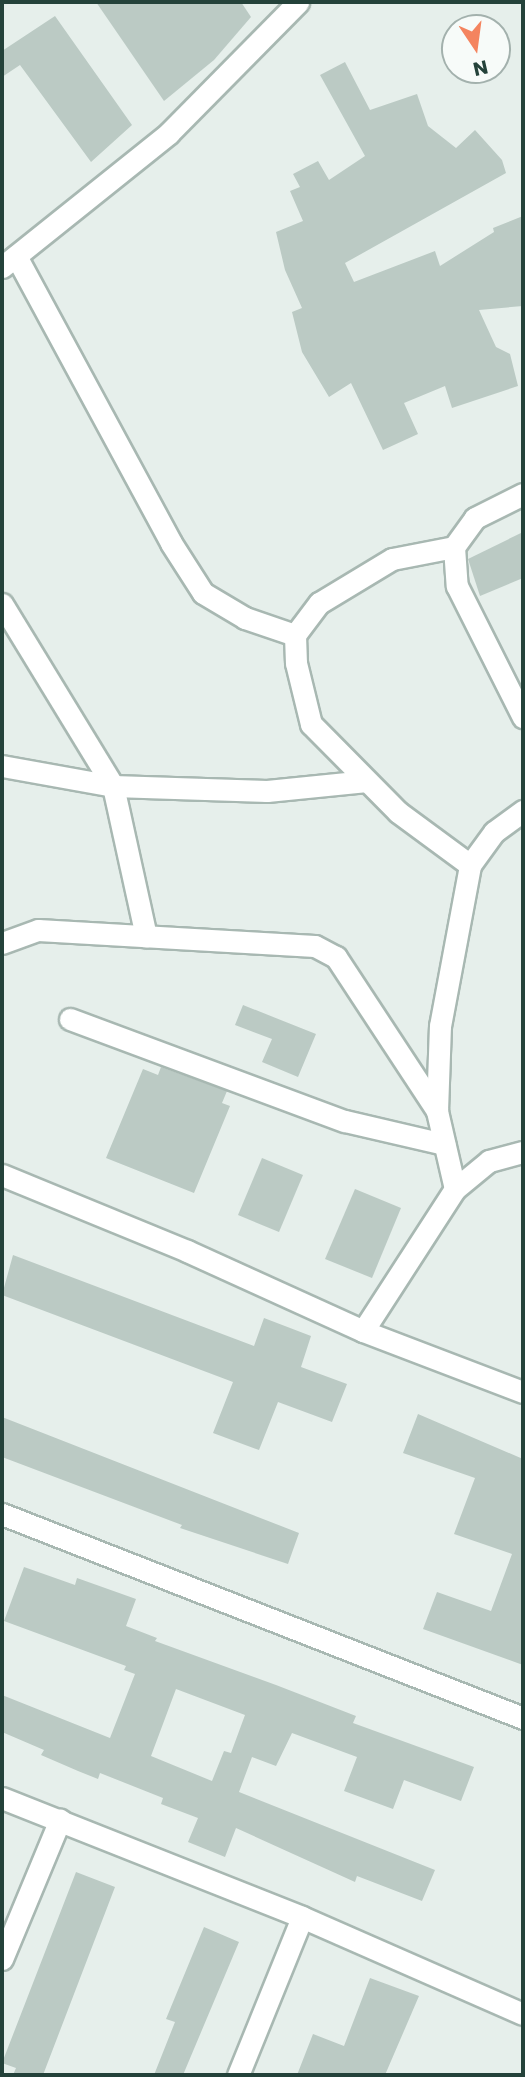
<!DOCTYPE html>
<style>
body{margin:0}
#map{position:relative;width:525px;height:2077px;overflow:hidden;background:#e6efeb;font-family:Poppins,sans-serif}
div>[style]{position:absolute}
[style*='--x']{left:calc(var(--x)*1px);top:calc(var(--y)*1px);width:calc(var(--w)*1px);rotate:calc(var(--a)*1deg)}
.building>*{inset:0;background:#bbcac4}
.roads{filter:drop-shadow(2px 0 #a8b8b2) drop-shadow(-2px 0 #a8b8b2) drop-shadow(0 2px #a8b8b2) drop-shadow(0 -2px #a8b8b2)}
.minor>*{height:21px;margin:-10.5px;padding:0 10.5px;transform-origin:10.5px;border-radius:10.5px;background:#fff}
span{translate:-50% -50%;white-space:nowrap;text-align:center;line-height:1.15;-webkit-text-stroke:5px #f7fbf9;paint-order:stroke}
.frame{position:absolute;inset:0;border:4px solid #24423a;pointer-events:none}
.north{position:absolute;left:441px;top:14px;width:70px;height:70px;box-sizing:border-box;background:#f7fbf9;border:2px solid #a3b1ad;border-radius:50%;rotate:167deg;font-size:19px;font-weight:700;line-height:28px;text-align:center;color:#24423a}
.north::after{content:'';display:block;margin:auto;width:24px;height:32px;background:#f4845f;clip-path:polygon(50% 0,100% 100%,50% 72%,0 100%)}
</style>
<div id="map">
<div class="building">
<div style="clip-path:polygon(96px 2px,241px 2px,251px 17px,214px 60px,164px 101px)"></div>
<div style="clip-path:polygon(55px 16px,132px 125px,91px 162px,20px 65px,2px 77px,2px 51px)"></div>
<div style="clip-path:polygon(345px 62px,370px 110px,417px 94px,428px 126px,456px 148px,475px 130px,502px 160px,506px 173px,345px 263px,354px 282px,435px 251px,440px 266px,494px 232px,493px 228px,523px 216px,523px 306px,479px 310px,496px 347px,510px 354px,518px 386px,452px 408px,445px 386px,404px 403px,418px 434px,383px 450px,351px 383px,329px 397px,302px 352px,292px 312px,302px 308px,285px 270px,276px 232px,303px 221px,290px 191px,300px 187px,293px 174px,318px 161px,329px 180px,365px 156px,320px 75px)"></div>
<div style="clip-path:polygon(523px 532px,523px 578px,480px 596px,468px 559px)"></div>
<div style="clip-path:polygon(243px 1005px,316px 1034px,298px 1077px,262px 1062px,272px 1039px,235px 1025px)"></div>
<div style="clip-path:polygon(161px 1067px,227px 1091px,222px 1103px,230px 1106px,194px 1193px,106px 1158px,143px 1069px,158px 1075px)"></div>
<div style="clip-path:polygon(262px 1158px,303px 1175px,279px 1232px,238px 1215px)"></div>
<div style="clip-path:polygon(355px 1189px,401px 1208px,372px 1278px,325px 1259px)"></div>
<div style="clip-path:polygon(13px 1255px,254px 1346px,264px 1318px,311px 1336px,301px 1367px,347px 1384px,332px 1422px,278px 1402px,259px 1450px,213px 1433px,233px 1382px,2px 1295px)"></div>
<div style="clip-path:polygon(418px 1414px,523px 1459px,523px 1665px,423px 1629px,437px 1592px,491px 1611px,512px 1554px,454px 1534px,475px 1478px,403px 1453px)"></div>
<div style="clip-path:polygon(2px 1417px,299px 1533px,288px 1564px,180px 1528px,182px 1525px,2px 1457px)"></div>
<div style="clip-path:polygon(evenodd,24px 1567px,75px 1585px,77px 1578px,136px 1599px,126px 1626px,157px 1638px,155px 1641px,276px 1685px,356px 1716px,353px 1723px,474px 1767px,461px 1801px,404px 1780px,393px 1809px,344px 1791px,357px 1757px,292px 1733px,276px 1766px,252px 1757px,239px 1792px,435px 1870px,422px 1901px,357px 1876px,355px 1882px,236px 1828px,225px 1857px,188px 1842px,198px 1818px,161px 1804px,163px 1798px,100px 1773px,98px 1779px,78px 1771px,41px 1755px,44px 1750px,2px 1732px,2px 1695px,110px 1738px,135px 1674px,124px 1670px,126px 1666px,4px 1621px,24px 1567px,176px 1689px,245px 1715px,231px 1753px,224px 1751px,212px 1781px,151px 1756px,176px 1689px)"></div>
<div style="clip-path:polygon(76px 1872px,115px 1887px,43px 2075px,13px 2075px,16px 2068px,2px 2063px)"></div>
<div style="clip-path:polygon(204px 1927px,239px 1942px,183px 2075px,154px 2075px,175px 2022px,166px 2019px)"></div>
<div style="clip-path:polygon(370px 1978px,419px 1996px,385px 2075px,297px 2075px,313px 2034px,344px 2046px)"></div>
</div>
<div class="roads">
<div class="minor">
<div style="--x:16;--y:256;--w:326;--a:61.6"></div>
<div style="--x:171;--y:543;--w:59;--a:57.4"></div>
<div style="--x:203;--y:593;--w:49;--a:30.8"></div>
<div style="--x:245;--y:618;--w:53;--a:18.8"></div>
<div style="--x:2;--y:267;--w:214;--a:-38.7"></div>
<div style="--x:169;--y:133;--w:184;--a:-45.4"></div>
<div style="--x:523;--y:494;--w:54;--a:153.4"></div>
<div style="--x:475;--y:518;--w:36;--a:126"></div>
<div style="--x:454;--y:547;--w:39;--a:86"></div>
<div style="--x:457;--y:586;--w:147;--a:63.3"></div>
<div style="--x:454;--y:547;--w:63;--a:169"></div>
<div style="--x:392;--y:559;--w:85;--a:148.9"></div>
<div style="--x:319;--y:603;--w:40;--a:127"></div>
<div style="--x:295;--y:635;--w:28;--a:88"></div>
<div style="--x:296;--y:663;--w:63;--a:76.2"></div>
<div style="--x:311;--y:724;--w:124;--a:45.3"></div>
<div style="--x:398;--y:812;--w:89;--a:36.4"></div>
<div style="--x:2;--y:604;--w:213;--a:58.6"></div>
<div style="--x:113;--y:786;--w:154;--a:77.6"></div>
<div style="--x:2;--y:766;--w:113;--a:10.2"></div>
<div style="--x:113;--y:786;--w:154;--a:1.9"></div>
<div style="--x:267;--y:791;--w:100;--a:-5.7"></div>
<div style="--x:2;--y:943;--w:38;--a:-20"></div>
<div style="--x:38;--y:930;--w:277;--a:3.3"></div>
<div style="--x:315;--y:946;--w:24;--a:28"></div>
<div style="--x:336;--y:957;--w:184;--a:56.7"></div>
<div style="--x:70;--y:1019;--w:293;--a:20.4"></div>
<div style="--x:345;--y:1121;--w:102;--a:13.1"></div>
<div style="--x:2;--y:1175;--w:200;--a:22.3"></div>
<div style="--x:187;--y:1251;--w:193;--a:24.4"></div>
<div style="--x:363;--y:1331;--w:171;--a:20.9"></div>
<div style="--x:455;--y:1189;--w:80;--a:-103"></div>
<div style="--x:437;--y:1111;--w:85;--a:-88"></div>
<div style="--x:440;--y:1026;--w:164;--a:-79.4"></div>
<div style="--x:470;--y:865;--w:41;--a:-54"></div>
<div style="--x:494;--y:832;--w:36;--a:-36"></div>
<div style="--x:363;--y:1331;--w:169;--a:-57.1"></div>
<div style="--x:455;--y:1189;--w:44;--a:-39.5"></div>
<div style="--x:489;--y:1161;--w:35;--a:-15"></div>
<div style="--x:2;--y:1514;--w:560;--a:21.38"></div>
<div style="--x:2;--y:1798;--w:323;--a:21.6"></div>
<div style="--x:302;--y:1917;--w:241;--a:23.7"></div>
<div style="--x:2;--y:1959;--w:151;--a:-67.4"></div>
<div style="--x:238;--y:2075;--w:170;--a:-67.9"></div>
</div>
</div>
<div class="frame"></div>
<div class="north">N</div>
</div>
